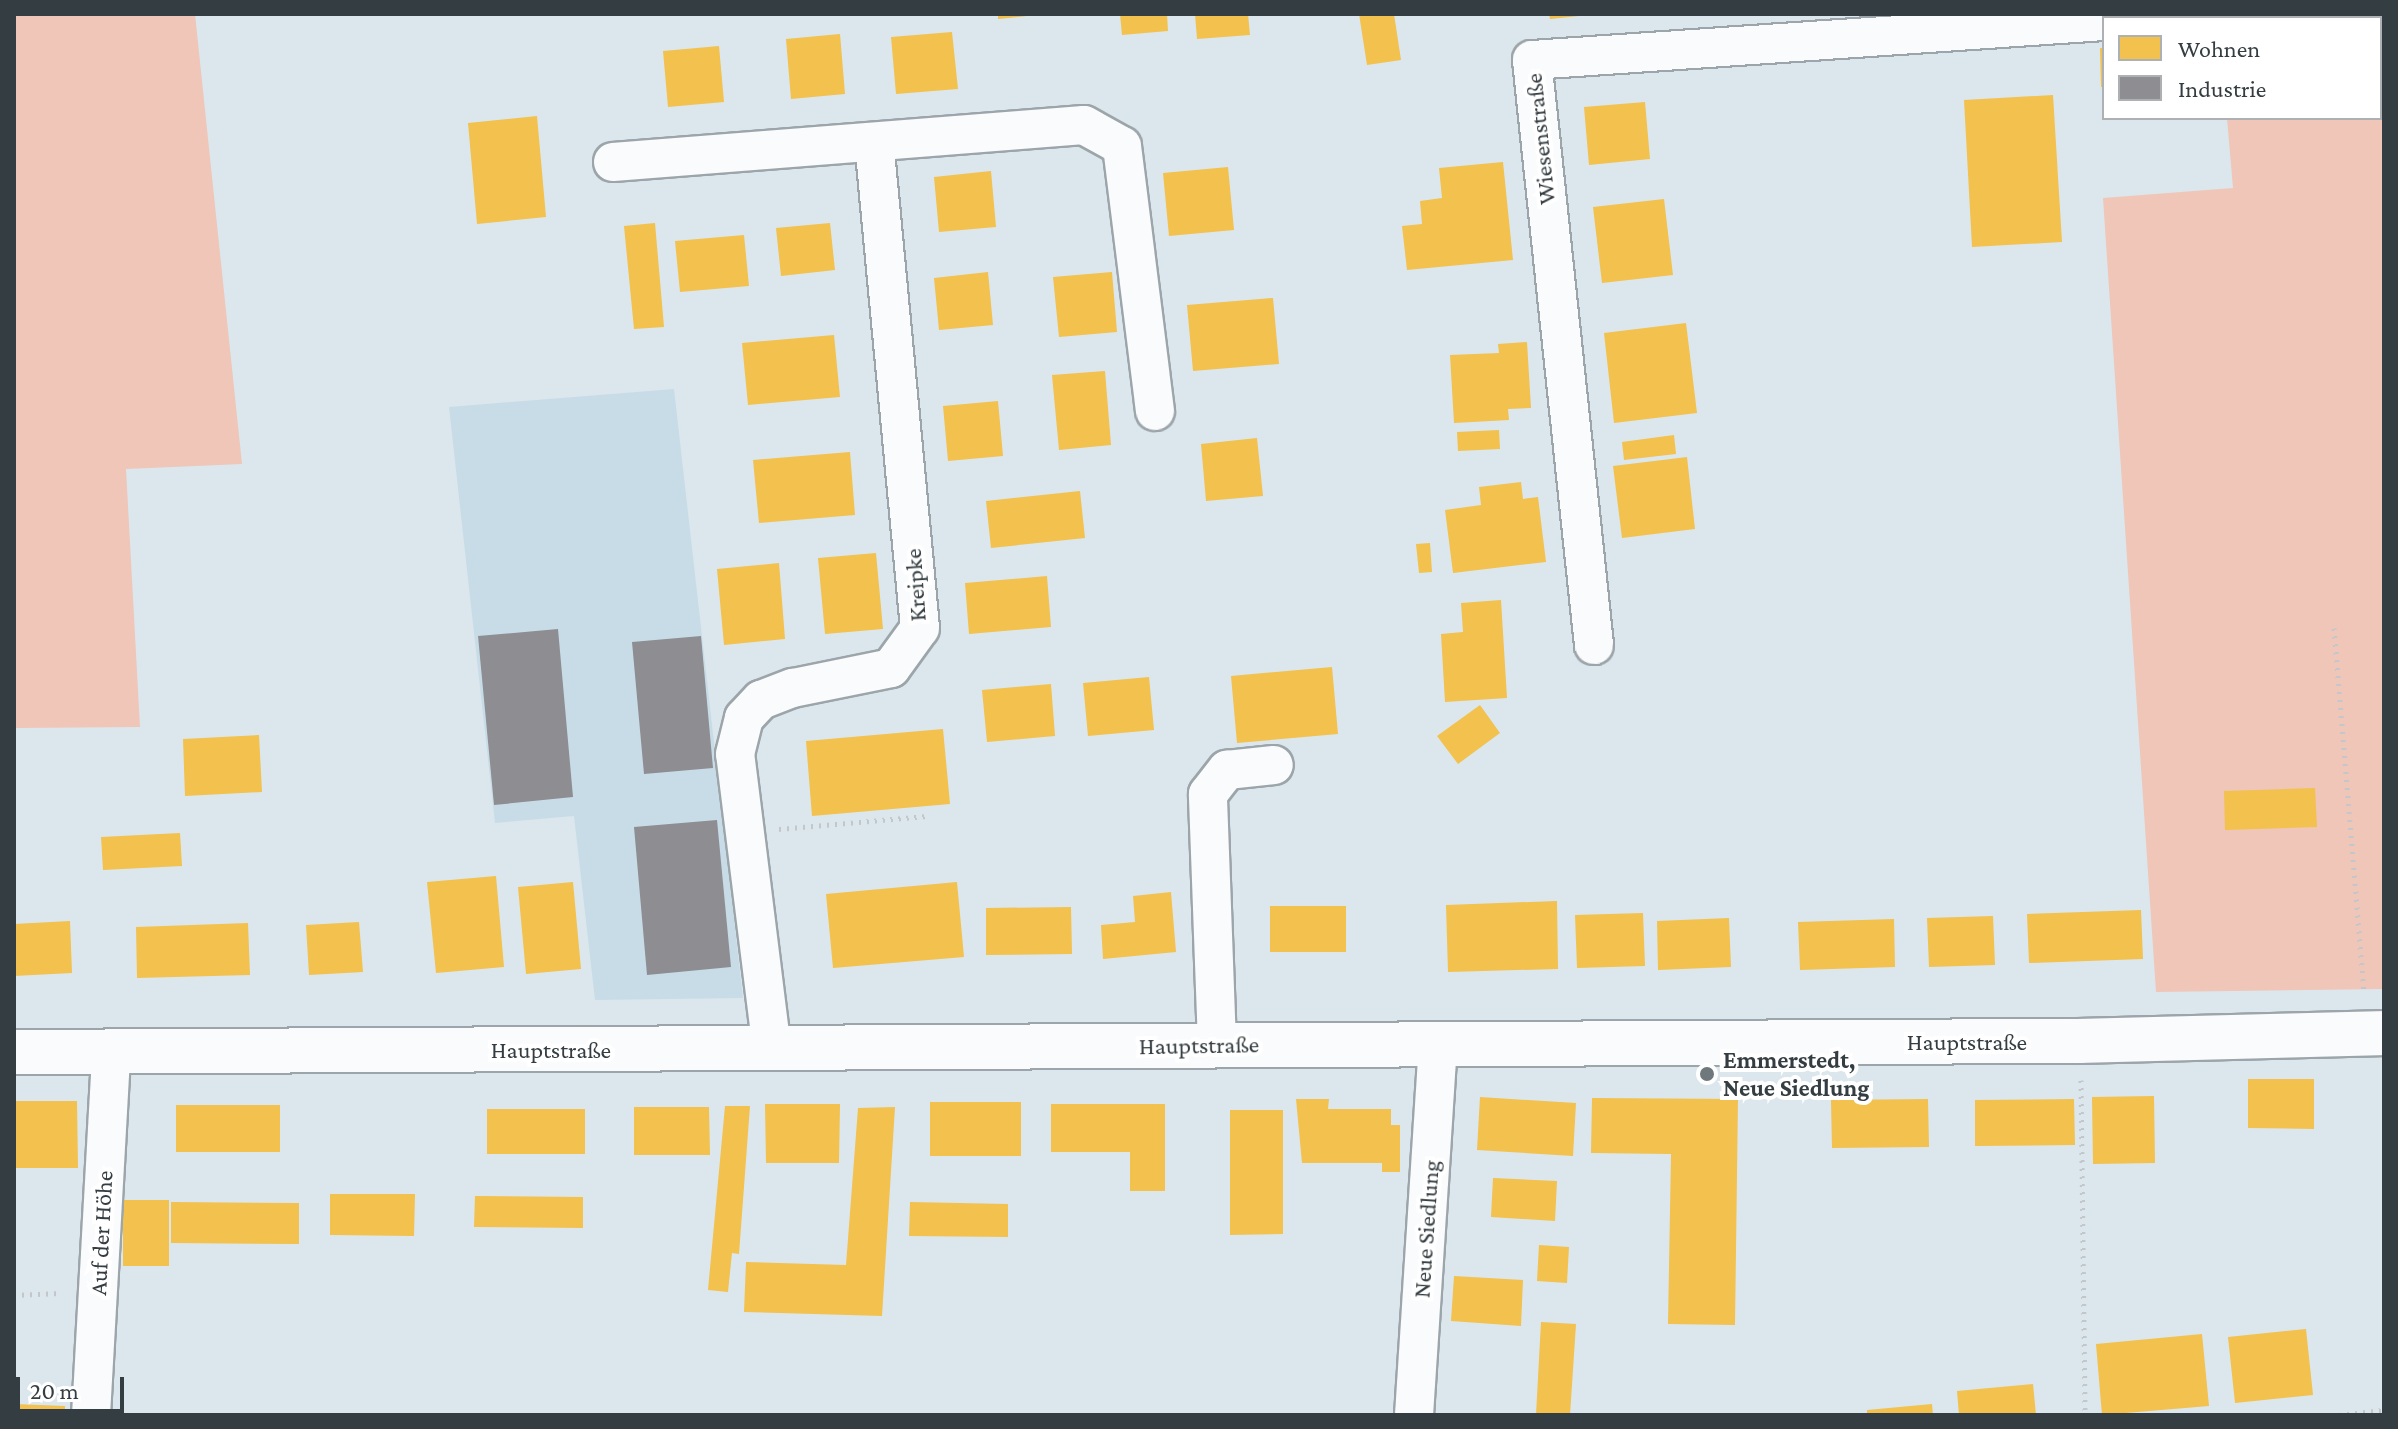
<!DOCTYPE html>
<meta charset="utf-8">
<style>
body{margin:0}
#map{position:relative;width:2398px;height:1429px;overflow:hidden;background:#dbe7ed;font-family:"Crimson Pro",serif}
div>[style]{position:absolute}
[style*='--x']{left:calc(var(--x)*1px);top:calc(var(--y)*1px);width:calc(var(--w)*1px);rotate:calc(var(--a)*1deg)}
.built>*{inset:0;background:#c8dce7}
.green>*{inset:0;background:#efc6b7}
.homes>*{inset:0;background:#f2c14e}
.industry>*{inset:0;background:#8d8d92}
.path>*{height:5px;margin-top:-2.5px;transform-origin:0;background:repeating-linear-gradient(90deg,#c4c7c9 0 2px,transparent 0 8px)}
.roads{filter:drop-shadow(2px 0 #9ca5aa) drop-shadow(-2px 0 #9ca5aa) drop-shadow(0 2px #9ca5aa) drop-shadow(0 -2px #9ca5aa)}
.minor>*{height:38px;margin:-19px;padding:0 19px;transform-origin:19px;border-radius:19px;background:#fafbfc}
.major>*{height:44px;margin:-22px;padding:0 22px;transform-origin:22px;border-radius:22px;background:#fafbfc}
.dots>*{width:22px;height:22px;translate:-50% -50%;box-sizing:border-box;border:4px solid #fff;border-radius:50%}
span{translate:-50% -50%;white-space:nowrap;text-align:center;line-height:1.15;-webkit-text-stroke:8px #fff;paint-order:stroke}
.street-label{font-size:24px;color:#343d41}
.poi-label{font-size:24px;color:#343d41;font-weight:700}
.left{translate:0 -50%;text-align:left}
.frame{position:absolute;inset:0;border:16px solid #343d41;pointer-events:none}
.legend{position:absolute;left:2102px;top:16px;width:280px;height:104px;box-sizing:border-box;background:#fff;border:2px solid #aeb1b3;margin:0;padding:10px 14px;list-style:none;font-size:24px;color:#343d41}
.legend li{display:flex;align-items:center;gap:16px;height:40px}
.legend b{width:40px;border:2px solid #aeb1b3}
.scale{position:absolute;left:16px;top:1377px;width:108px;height:36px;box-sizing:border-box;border:4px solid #343d41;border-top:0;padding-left:10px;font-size:24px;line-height:28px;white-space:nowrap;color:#343d41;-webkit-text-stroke:6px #fff;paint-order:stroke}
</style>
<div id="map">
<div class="built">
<div style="clip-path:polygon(674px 389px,743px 998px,595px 1000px,574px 816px,495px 823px,449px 407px)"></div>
</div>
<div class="green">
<div style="clip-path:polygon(14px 14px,195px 14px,242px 464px,126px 469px,140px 727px,14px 728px)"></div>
<div style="clip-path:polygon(2384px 22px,2384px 989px,2156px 992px,2103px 198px,2233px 188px,2227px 118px,2380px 118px)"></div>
</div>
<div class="homes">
<div style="clip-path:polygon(998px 14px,1027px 14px,1027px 16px,998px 19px)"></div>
<div style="clip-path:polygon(1120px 14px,1167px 14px,1168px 31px,1122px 35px)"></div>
<div style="clip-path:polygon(1195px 14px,1248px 14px,1250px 35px,1197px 39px)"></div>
<div style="clip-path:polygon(1359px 14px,1394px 14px,1401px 60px,1367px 65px)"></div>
<div style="clip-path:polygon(1549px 14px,1579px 14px,1579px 16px,1550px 19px)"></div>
<div style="clip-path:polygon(952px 32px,958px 89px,896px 94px,891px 37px)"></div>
<div style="clip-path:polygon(840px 34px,845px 94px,791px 99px,786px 39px)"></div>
<div style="clip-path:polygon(719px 46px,724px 102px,668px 107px,663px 51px)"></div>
<div style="clip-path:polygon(2100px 48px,2104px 48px,2104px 87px,2101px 87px)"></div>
<div style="clip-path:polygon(2053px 95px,2062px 242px,1972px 247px,1964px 100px)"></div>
<div style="clip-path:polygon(1645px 102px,1650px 159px,1589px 165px,1584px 107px)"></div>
<div style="clip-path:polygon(537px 116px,546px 217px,477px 224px,468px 123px)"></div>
<div style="clip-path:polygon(1503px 162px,1513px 260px,1407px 270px,1402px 226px,1422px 224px,1420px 201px,1442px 198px,1439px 168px)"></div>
<div style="clip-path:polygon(1228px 167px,1234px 230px,1169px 236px,1163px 173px)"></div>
<div style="clip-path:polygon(991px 171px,996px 227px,939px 232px,934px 177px)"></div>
<div style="clip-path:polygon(1664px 199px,1673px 275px,1602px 283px,1593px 207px)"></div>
<div style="clip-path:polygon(655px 223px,664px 327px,634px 329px,624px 226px)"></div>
<div style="clip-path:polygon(830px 223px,835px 270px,781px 276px,776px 228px)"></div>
<div style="clip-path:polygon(744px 235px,749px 286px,680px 292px,675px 241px)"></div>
<div style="clip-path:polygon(988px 272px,993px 325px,939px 330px,934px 278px)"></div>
<div style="clip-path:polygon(1112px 272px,1117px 332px,1059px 337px,1053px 277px)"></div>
<div style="clip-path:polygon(1273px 298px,1279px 364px,1193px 371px,1187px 305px)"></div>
<div style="clip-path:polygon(1686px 323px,1697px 413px,1614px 423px,1604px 333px)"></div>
<div style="clip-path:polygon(834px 335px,840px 397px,748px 405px,742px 343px)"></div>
<div style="clip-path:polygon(1527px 342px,1531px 408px,1508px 409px,1509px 420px,1454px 423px,1450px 355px,1499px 353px,1498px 344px)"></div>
<div style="clip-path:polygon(1105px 371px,1111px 445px,1059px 450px,1052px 375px)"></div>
<div style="clip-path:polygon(998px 401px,1003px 456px,948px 461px,943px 406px)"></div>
<div style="clip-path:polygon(1499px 430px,1500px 449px,1458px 451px,1457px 432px)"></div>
<div style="clip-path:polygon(1674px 435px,1676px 454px,1624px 460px,1622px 442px)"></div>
<div style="clip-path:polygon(1257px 438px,1263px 496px,1206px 501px,1201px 444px)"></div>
<div style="clip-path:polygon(850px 452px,855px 515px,759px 523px,753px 460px)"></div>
<div style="clip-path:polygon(1687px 457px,1695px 529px,1622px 538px,1613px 466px)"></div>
<div style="clip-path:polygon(1521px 482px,1523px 499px,1538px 497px,1546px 562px,1453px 573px,1445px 510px,1481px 505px,1479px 487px)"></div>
<div style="clip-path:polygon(1080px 491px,1085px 538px,991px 548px,986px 501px)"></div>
<div style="clip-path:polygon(1430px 543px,1432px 572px,1419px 573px,1416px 544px)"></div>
<div style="clip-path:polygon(876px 553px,883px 629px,825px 634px,818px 558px)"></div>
<div style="clip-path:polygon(779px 563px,785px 639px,724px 645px,717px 569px)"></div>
<div style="clip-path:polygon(1047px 576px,1051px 627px,969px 634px,965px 583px)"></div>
<div style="clip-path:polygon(1501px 600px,1507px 698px,1445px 702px,1441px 634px,1463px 632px,1461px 603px)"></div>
<div style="clip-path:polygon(1332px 667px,1338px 734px,1237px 743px,1231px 676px)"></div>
<div style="clip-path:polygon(1149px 677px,1154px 730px,1088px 736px,1083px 683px)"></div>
<div style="clip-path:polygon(1051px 684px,1055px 736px,987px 742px,982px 690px)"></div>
<div style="clip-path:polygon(1480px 705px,1500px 733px,1458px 764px,1437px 736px)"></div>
<div style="clip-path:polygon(943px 729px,950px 804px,812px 816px,806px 741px)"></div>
<div style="clip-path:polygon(259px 735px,262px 792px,185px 796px,183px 739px)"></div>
<div style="clip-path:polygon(2315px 788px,2317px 827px,2225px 830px,2224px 791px)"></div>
<div style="clip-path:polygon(180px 833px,182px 866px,103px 870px,101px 837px)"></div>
<div style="clip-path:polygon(496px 876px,504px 967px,436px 973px,427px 882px)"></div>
<div style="clip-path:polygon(573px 882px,581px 969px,526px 974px,518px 887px)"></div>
<div style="clip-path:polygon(957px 882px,964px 957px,833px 968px,826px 894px)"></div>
<div style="clip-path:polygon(1171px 892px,1176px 952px,1103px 959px,1101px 925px,1135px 922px,1133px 896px)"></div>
<div style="clip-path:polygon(1557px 901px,1558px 969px,1448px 972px,1446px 905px)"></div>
<div style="clip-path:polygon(1270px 906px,1346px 906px,1346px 952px,1270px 952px)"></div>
<div style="clip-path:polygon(1071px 907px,1072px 954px,986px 955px,986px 908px)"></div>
<div style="clip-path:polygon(2141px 910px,2143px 959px,2029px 963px,2027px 914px)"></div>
<div style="clip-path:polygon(1643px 913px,1645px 966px,1577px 968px,1575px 915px)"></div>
<div style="clip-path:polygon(1993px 916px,1995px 965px,1929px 967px,1927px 918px)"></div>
<div style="clip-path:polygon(1729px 918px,1731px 967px,1658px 970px,1657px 921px)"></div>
<div style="clip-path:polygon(1894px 919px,1895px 967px,1800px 970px,1798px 922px)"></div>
<div style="clip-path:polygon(70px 921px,72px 973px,14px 976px,14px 924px)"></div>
<div style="clip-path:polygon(359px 922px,363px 972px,309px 975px,306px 925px)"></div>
<div style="clip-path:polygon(248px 923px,250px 975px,137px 978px,136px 927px)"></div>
<div style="clip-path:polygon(2248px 1079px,2314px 1079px,2314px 1129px,2248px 1128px)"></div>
<div style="clip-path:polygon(2154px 1096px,2155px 1163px,2093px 1164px,2092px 1097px)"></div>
<div style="clip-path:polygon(1480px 1097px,1576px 1103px,1573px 1156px,1477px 1150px)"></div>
<div style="clip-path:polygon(1592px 1098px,1738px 1099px,1735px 1325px,1668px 1324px,1671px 1154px,1591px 1153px)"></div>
<div style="clip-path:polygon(1296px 1099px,1329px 1099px,1328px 1109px,1391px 1109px,1391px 1125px,1400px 1125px,1400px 1172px,1382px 1172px,1382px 1163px,1302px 1163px)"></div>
<div style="clip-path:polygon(1928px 1099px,1929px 1147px,1832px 1148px,1831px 1100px)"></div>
<div style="clip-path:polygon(2074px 1099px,2075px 1145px,1975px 1146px,1975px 1100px)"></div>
<div style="clip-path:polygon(14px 1101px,77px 1101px,78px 1168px,14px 1168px)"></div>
<div style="clip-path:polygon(930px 1102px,1021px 1102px,1021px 1156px,930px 1156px)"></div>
<div style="clip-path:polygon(765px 1104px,840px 1104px,839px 1163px,766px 1163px)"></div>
<div style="clip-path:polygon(1051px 1104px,1165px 1104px,1165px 1191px,1130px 1191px,1130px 1152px,1051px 1152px)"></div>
<div style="clip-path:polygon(176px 1105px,280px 1105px,280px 1152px,176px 1152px)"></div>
<div style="clip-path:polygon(725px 1106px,750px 1106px,739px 1254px,732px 1253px,728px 1292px,708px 1290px)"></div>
<div style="clip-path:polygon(634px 1107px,709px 1107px,710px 1155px,634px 1155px)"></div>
<div style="clip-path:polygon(895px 1107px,882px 1316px,744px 1312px,746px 1262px,846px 1265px,858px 1108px)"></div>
<div style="clip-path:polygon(487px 1109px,585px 1109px,585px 1154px,487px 1154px)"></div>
<div style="clip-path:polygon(1230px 1110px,1283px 1110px,1283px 1234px,1230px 1235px)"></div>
<div style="clip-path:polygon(1493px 1178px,1557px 1181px,1555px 1221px,1491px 1217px)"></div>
<div style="clip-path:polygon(330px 1194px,415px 1194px,414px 1236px,330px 1235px)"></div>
<div style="clip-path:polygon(475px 1196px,583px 1197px,583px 1228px,474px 1227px)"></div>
<div style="clip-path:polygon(123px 1200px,169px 1200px,169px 1266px,123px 1266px)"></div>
<div style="clip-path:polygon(171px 1202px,299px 1203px,299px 1244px,171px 1243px)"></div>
<div style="clip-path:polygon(910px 1202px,1008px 1204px,1008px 1237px,909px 1236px)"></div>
<div style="clip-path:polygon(1539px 1245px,1569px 1247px,1567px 1283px,1537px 1281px)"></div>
<div style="clip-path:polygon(1454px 1276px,1523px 1280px,1521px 1326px,1451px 1321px)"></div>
<div style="clip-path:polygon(1541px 1322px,1576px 1324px,1570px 1415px,1536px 1415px)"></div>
<div style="clip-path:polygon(2306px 1329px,2313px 1395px,2235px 1403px,2228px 1337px)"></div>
<div style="clip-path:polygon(2202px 1334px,2209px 1406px,2102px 1415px,2096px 1344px)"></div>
<div style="clip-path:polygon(2033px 1384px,2036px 1415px,1959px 1415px,1957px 1391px)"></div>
<div style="clip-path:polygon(14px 1404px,65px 1406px,65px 1415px,14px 1415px)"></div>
<div style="clip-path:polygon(1932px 1404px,1933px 1415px,1867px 1415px,1867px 1410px)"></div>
</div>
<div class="industry">
<div style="clip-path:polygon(558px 629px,573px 797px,494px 805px,478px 636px)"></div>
<div style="clip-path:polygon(701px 636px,713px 768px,644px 774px,632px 642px)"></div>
<div style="clip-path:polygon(717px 820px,731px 967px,647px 975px,634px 827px)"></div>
</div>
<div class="path">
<div style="--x:2334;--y:628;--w:366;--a:85.3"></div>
<div style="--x:779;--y:829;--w:151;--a:-5"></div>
<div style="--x:2081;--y:1080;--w:335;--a:89.3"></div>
<div style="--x:14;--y:1295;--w:47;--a:-2.4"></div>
<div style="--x:2339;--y:1415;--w:45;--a:-6.3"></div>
</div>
<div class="roads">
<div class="minor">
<div style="--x:2166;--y:18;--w:66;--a:-3.5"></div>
<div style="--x:613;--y:162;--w:472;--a:-4.5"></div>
<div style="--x:1084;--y:125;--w:43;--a:28.9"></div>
<div style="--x:1122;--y:146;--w:267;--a:82.9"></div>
<div style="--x:1594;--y:645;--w:588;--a:-96.05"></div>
<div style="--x:1532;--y:60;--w:573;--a:-3.9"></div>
<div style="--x:1217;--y:1044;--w:250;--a:-92.1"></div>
<div style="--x:1208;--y:794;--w:31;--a:-52"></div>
<div style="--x:1227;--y:770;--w:47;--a:-6.1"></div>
<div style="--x:772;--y:1050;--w:298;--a:-97.1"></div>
<div style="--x:735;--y:754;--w:37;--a:-76"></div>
<div style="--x:744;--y:718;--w:25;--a:-47"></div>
<div style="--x:761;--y:700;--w:34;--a:-21"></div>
<div style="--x:793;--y:688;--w:100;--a:-11.5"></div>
<div style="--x:891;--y:668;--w:49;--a:-54.1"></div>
<div style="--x:920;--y:628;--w:486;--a:-95.4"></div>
<div style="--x:91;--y:1415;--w:364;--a:-86.8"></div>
<div style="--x:1414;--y:1415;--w:372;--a:-86.3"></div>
</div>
<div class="major">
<div style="--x:14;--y:1052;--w:2066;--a:-0.31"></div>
<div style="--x:2080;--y:1041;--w:304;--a:-1.5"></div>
</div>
</div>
<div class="dots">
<div style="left:1707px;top:1074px;background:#6e787d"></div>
</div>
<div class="street-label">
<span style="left:1540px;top:139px;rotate:-96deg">Wiesenstraße</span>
<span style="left:915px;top:585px;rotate:-94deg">Kreipke</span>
<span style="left:1967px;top:1042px">Hauptstraße</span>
<span style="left:1199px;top:1045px;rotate:-1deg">Hauptstraße</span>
<span style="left:551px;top:1050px">Hauptstraße</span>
<span style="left:1426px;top:1229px;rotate:-86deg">Neue Siedlung</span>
<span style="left:101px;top:1233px;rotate:-87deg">Auf der Höhe</span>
</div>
<div class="poi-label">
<span class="left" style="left:1723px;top:1074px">Emmerstedt,<br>Neue Siedlung</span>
</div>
<div class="frame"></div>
<ul class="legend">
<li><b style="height:22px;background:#f2c14e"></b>Wohnen</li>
<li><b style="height:22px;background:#8d8d92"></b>Industrie</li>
</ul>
<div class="scale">20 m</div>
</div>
